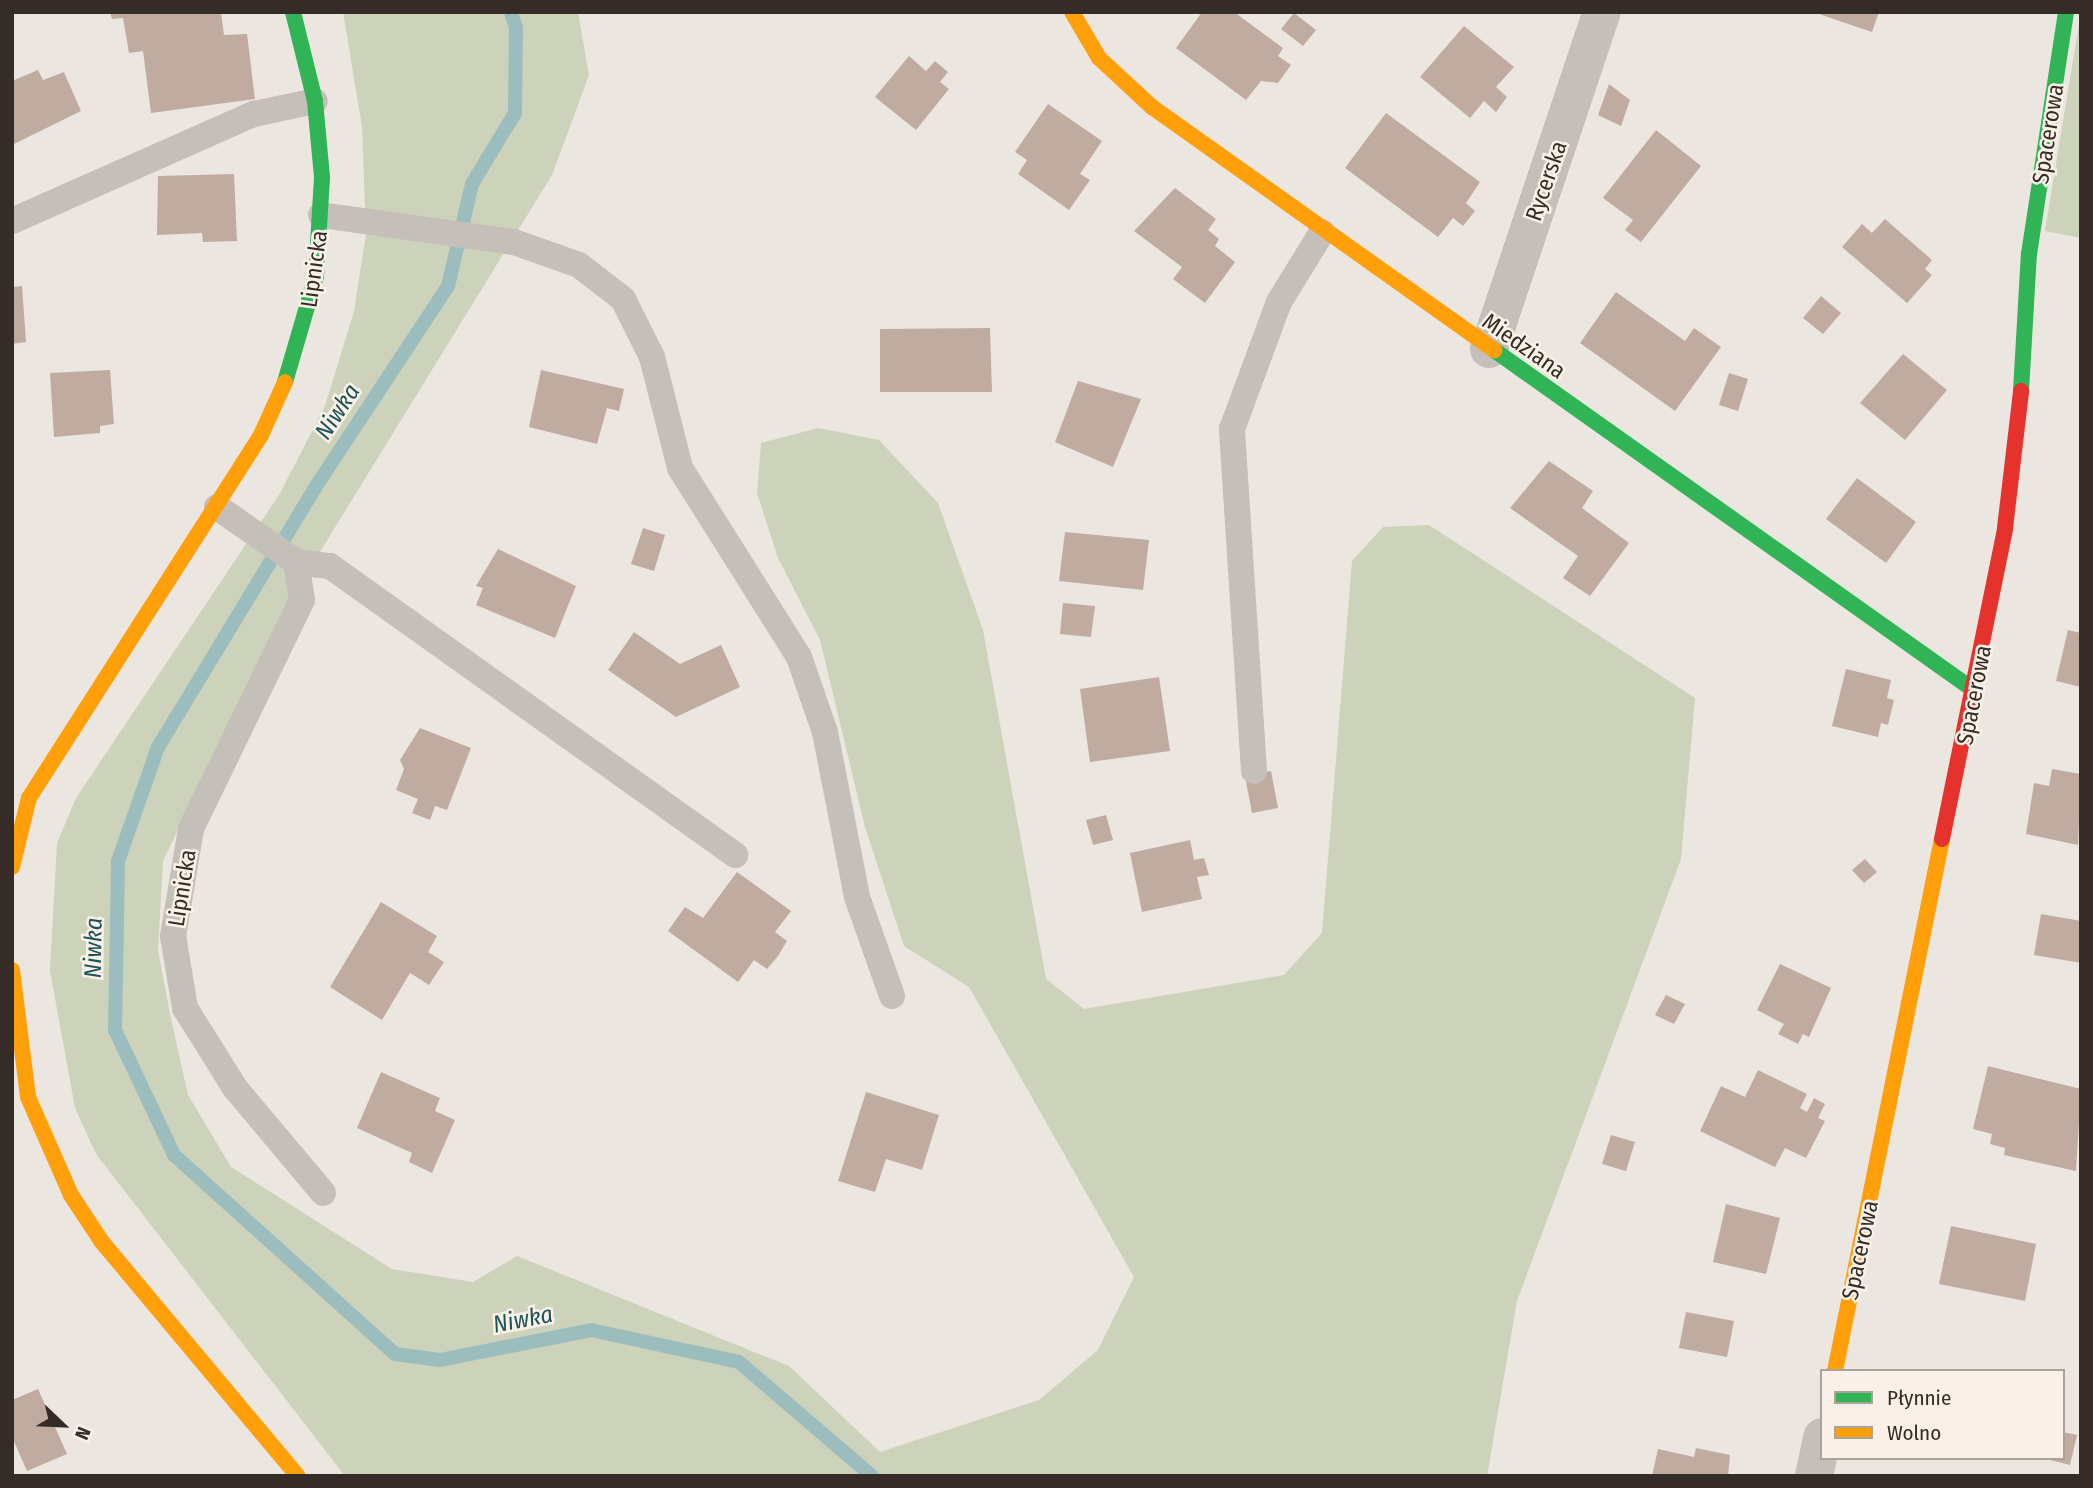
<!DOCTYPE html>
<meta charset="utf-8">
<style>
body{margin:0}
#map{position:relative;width:2093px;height:1488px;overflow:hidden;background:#ece6e0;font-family:"Fira Sans Condensed",sans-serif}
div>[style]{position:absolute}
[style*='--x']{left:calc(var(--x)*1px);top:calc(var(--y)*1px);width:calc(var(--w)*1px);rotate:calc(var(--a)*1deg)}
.green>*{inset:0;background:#cdd2ba}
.stream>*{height:14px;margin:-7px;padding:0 7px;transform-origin:7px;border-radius:7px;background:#9cbdbe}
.building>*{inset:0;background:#c0aba1}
.lane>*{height:26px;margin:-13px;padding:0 13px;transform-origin:13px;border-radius:13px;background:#c5bfb9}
.street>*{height:38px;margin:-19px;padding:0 19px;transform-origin:19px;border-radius:19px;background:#c5bfb9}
.fast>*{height:16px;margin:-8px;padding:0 8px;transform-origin:8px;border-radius:8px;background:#30b455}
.slow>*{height:16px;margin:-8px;padding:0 8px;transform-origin:8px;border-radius:8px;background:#ff9f0a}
.jam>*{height:16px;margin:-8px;padding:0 8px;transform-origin:8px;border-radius:8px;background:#e5322d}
span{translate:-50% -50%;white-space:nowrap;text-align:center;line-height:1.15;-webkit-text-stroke:5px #f9f1e7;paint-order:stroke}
.street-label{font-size:23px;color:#362c27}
.water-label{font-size:24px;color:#1c5358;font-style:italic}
.frame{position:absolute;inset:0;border:14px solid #362c27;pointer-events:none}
.legend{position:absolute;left:1820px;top:1369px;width:245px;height:91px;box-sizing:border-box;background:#f9f1e7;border:2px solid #aba29a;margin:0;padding:9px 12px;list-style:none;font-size:21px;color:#362c27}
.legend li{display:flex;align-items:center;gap:14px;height:35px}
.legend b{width:35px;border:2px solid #aba29a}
.north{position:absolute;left:28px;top:1390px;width:70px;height:70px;-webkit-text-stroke:5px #f9f1e7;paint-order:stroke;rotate:113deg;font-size:19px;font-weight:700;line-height:28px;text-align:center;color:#362c27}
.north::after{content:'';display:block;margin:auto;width:24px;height:32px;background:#362c27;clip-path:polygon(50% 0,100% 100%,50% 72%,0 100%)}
</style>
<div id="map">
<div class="green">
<div style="clip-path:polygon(343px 12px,578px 12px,589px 75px,552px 175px,286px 607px,163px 861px,158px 950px,170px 1014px,188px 1095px,231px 1167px,392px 1269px,473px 1282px,517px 1256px,789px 1366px,880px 1452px,1039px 1400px,1098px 1350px,1134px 1277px,969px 987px,904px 946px,865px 827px,820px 640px,778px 558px,757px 493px,761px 443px,818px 428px,879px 440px,938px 503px,983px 630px,1046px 979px,1084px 1009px,1284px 975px,1322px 933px,1352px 561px,1383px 527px,1429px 525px,1695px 698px,1681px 859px,1517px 1301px,1487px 1476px,345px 1476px,96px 1154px,75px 1108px,50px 971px,57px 843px,76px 798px,279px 495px,325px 406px,354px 311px,366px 234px,362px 127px)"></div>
<div style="clip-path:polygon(2081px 12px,2081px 238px,2045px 231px)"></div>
</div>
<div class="stream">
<div style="--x:511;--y:12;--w:17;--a:73"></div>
<div style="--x:516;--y:28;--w:85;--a:90.7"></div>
<div style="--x:515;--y:113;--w:83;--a:121.2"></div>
<div style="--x:472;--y:184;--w:105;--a:103.2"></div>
<div style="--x:448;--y:286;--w:242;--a:123.4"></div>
<div style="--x:315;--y:488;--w:303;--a:121.2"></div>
<div style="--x:158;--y:747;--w:121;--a:109.3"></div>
<div style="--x:118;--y:861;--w:169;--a:91"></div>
<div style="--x:115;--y:1030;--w:138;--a:64.7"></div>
<div style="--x:174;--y:1155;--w:297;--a:42"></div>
<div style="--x:395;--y:1354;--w:45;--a:7.6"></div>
<div style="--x:440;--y:1360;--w:154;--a:-11.2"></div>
<div style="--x:591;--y:1330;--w:151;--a:12.2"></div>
<div style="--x:739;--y:1362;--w:175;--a:40.6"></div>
</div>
<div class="building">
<div style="clip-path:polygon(110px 12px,221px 12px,224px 35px,247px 34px,255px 99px,151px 113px,143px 51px,129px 53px,123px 18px,112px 19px)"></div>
<div style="clip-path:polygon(1202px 12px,1234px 12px,1283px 48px,1278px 56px,1291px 65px,1278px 83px,1261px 81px,1246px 100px,1176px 48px)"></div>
<div style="clip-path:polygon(1813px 12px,1879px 12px,1872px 32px)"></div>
<div style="clip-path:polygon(1294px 13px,1316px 30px,1303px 46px,1281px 29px)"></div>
<div style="clip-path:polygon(1464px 26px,1514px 67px,1496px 87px,1507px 97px,1496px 112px,1484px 101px,1470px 118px,1420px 77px)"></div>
<div style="clip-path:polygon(909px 56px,926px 71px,935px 61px,948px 72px,940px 82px,949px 89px,916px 130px,875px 97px)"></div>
<div style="clip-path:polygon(38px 70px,43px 80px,64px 72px,81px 111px,12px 145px,12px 81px)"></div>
<div style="clip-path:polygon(1609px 84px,1630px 100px,1621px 126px,1598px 115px)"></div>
<div style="clip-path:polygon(1048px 104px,1102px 141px,1080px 174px,1090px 180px,1069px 210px,1018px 174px,1027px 160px,1015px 152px)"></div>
<div style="clip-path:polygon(1386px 113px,1480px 182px,1466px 203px,1475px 211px,1463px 226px,1453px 218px,1438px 237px,1345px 168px)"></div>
<div style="clip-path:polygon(1656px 130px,1701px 166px,1641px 242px,1625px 230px,1633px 220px,1603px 198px)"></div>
<div style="clip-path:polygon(234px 174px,237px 241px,203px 242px,202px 233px,157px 235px,158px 176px)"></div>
<div style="clip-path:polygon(1175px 188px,1216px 219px,1208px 230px,1219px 239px,1215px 246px,1235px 262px,1205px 303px,1173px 279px,1182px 267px,1134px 231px)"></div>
<div style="clip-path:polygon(1885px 219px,1932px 260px,1925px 269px,1932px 275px,1907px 303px,1842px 247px,1862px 224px,1872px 233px)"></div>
<div style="clip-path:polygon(22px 286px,26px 342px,12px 344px,12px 287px)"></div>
<div style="clip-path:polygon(1616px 292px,1685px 341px,1694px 328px,1721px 347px,1675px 411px,1580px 343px)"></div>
<div style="clip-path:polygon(1821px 296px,1841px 313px,1823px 334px,1803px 318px)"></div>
<div style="clip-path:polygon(990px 328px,992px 392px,880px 392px,880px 329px)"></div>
<div style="clip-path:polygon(1903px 354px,1947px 390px,1905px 440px,1860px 403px)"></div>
<div style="clip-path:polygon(110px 370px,114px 424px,100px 426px,100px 433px,54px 437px,50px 373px)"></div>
<div style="clip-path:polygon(541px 370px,624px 389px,619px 411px,607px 408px,597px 444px,529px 427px)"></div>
<div style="clip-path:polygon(1729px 373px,1748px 379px,1738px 411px,1719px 405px)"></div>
<div style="clip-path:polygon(1078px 381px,1141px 399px,1113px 467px,1055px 442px)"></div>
<div style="clip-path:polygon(1549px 461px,1593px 491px,1582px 508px,1629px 543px,1590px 596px,1563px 578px,1578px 556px,1510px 508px)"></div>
<div style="clip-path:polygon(1857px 478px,1916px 522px,1886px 563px,1826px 519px)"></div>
<div style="clip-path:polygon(643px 528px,665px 535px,654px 571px,631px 564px)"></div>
<div style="clip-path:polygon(1065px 532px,1149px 540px,1143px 590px,1059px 581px)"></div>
<div style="clip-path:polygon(498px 549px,576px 586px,555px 638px,476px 605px,483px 588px,476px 586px)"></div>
<div style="clip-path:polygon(1063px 603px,1095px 606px,1091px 637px,1060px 634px)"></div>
<div style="clip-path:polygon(2068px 630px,2081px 633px,2081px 687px,2056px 681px)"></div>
<div style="clip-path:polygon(634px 632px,680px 664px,721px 645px,740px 687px,676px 717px,608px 670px)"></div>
<div style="clip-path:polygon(1846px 669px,1891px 680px,1887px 698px,1894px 700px,1888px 725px,1881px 723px,1878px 737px,1832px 726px)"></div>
<div style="clip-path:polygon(1159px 677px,1170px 751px,1090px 762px,1080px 689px)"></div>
<div style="clip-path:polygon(420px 728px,471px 748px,447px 810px,435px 806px,430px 820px,412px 813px,418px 799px,396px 790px,404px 769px,400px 760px)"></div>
<div style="clip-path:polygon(2052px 769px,2081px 774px,2078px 845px,2026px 834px,2034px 783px,2049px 786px)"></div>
<div style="clip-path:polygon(1271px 771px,1278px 808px,1252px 813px,1245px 776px)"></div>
<div style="clip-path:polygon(1106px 815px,1113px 840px,1093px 845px,1086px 820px)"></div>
<div style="clip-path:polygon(1190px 840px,1194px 860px,1204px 858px,1209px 875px,1197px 877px,1202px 899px,1142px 912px,1130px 853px)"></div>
<div style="clip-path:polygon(1865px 859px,1877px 872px,1864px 883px,1852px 870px)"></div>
<div style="clip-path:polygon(737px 872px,791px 911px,775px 932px,787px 941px,778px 956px,767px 969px,754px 960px,738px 982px,668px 931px,685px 907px,703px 918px)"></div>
<div style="clip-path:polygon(381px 902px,437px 936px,428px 952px,444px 962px,429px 985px,410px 973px,382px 1020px,330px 987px)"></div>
<div style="clip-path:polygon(2041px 914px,2081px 921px,2081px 963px,2034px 955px)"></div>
<div style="clip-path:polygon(1780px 964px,1831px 988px,1809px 1037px,1803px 1034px,1798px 1044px,1778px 1034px,1784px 1024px,1757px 1010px)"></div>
<div style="clip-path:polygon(1666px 995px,1685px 1004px,1674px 1024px,1655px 1015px)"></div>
<div style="clip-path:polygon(1988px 1066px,2081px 1089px,2076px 1171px,2004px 1155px,2005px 1148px,1990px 1144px,1992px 1134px,1973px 1129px)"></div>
<div style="clip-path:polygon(1758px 1070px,1807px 1094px,1800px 1108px,1807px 1112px,1814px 1098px,1825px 1104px,1818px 1118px,1825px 1121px,1806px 1158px,1785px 1148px,1775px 1167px,1700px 1131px,1721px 1086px,1745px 1097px)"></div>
<div style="clip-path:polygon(381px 1072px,440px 1098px,435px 1111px,455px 1120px,432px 1173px,409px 1162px,412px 1153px,357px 1128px)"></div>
<div style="clip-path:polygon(866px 1092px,939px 1115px,922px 1170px,886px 1159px,875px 1192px,838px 1181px)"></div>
<div style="clip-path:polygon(1611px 1135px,1635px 1142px,1626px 1171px,1602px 1164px)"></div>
<div style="clip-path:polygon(1726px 1204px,1780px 1218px,1766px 1274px,1713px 1262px)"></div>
<div style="clip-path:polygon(1951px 1226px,2036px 1244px,2025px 1301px,1939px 1284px)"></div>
<div style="clip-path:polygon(1686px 1312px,1734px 1321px,1727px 1357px,1679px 1348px)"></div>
<div style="clip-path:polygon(38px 1389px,67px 1454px,27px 1471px,12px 1437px,12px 1400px)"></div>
<div style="clip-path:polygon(2063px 1432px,2077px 1435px,2070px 1465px,2046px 1459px,2063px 1458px)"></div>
<div style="clip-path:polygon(1696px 1448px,1730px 1455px,1728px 1476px,1652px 1476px,1658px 1449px,1694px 1457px)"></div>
</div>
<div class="lane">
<div style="--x:321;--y:215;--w:195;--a:8"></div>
<div style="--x:514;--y:242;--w:69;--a:19.5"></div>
<div style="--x:579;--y:265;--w:56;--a:37.7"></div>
<div style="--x:623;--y:299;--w:65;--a:63.4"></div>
<div style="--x:652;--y:357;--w:114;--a:75.8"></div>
<div style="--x:680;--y:468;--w:223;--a:57.8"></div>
<div style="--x:799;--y:657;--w:79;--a:70.9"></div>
<div style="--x:825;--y:732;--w:168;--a:79"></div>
<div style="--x:857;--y:897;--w:105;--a:70.5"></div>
<div style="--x:12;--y:221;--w:265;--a:-23.9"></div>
<div style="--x:254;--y:114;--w:62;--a:-12"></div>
<div style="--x:217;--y:507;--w:96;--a:34.8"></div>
<div style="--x:296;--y:562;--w:34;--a:7"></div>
<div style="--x:330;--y:566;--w:498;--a:35.5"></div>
<div style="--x:296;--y:562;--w:38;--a:81"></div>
<div style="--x:302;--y:600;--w:254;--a:115.9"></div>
<div style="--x:191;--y:829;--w:109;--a:99.5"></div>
<div style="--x:173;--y:936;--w:73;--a:80.5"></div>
<div style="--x:185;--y:1008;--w:94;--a:58"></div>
<div style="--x:235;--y:1088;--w:137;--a:50"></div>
<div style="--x:1254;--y:771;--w:343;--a:-93.7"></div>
<div style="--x:1232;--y:429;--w:135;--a:-69.7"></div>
<div style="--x:1279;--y:302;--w:82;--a:-58.4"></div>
</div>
<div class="street">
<div style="--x:1489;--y:349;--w:355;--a:-71.5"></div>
<div style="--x:1814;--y:1476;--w:40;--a:-78"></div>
</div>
<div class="fast">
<div style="--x:1494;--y:350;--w:590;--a:35.33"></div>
<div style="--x:285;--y:382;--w:110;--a:-73.7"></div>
<div style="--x:316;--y:276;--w:99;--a:-86.5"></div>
<div style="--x:322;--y:177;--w:76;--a:-95.3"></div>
<div style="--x:315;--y:101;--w:92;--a:-103.9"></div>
<div style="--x:2021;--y:391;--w:137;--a:-86.7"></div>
<div style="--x:2029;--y:254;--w:245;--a:-81.3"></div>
</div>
<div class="slow">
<div style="--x:1072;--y:12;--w:53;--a:59.6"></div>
<div style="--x:1099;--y:58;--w:72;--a:42.8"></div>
<div style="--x:1152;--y:107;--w:420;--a:35.4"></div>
<div style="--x:12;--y:867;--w:71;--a:-76.2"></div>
<div style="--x:29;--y:798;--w:431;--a:-57.4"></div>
<div style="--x:261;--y:435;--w:58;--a:-65.6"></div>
<div style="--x:12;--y:970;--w:128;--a:82.8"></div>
<div style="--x:28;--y:1097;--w:107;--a:66.3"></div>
<div style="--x:71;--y:1195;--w:56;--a:56.6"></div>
<div style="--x:102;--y:1242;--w:305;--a:50.1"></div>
<div style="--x:1835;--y:1371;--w:543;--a:-78.63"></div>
</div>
<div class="jam">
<div style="--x:1942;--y:839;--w:317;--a:-78.5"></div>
<div style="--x:2005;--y:528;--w:138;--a:-83.3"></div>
</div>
<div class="street-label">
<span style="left:2048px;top:134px;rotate:-81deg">Spacerowa</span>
<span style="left:1546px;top:181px;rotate:-71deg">Rycerska</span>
<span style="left:314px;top:269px;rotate:-82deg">Lipnicka</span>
<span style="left:1524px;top:346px;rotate:35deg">Miedziana</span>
<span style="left:1974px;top:695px;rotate:-79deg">Spacerowa</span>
<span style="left:182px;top:888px;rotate:-81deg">Lipnicka</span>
<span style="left:1860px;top:1250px;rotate:-78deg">Spacerowa</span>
</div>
<div class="water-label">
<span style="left:338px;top:412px;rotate:-57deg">Niwka</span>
<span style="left:94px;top:948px;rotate:-89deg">Niwka</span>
<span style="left:523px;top:1320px;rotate:-11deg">Niwka</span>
</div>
<div class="frame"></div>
<ul class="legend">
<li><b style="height:9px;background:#30b455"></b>Płynnie</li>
<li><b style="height:9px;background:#ff9f0a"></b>Wolno</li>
</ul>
<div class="north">N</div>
</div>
